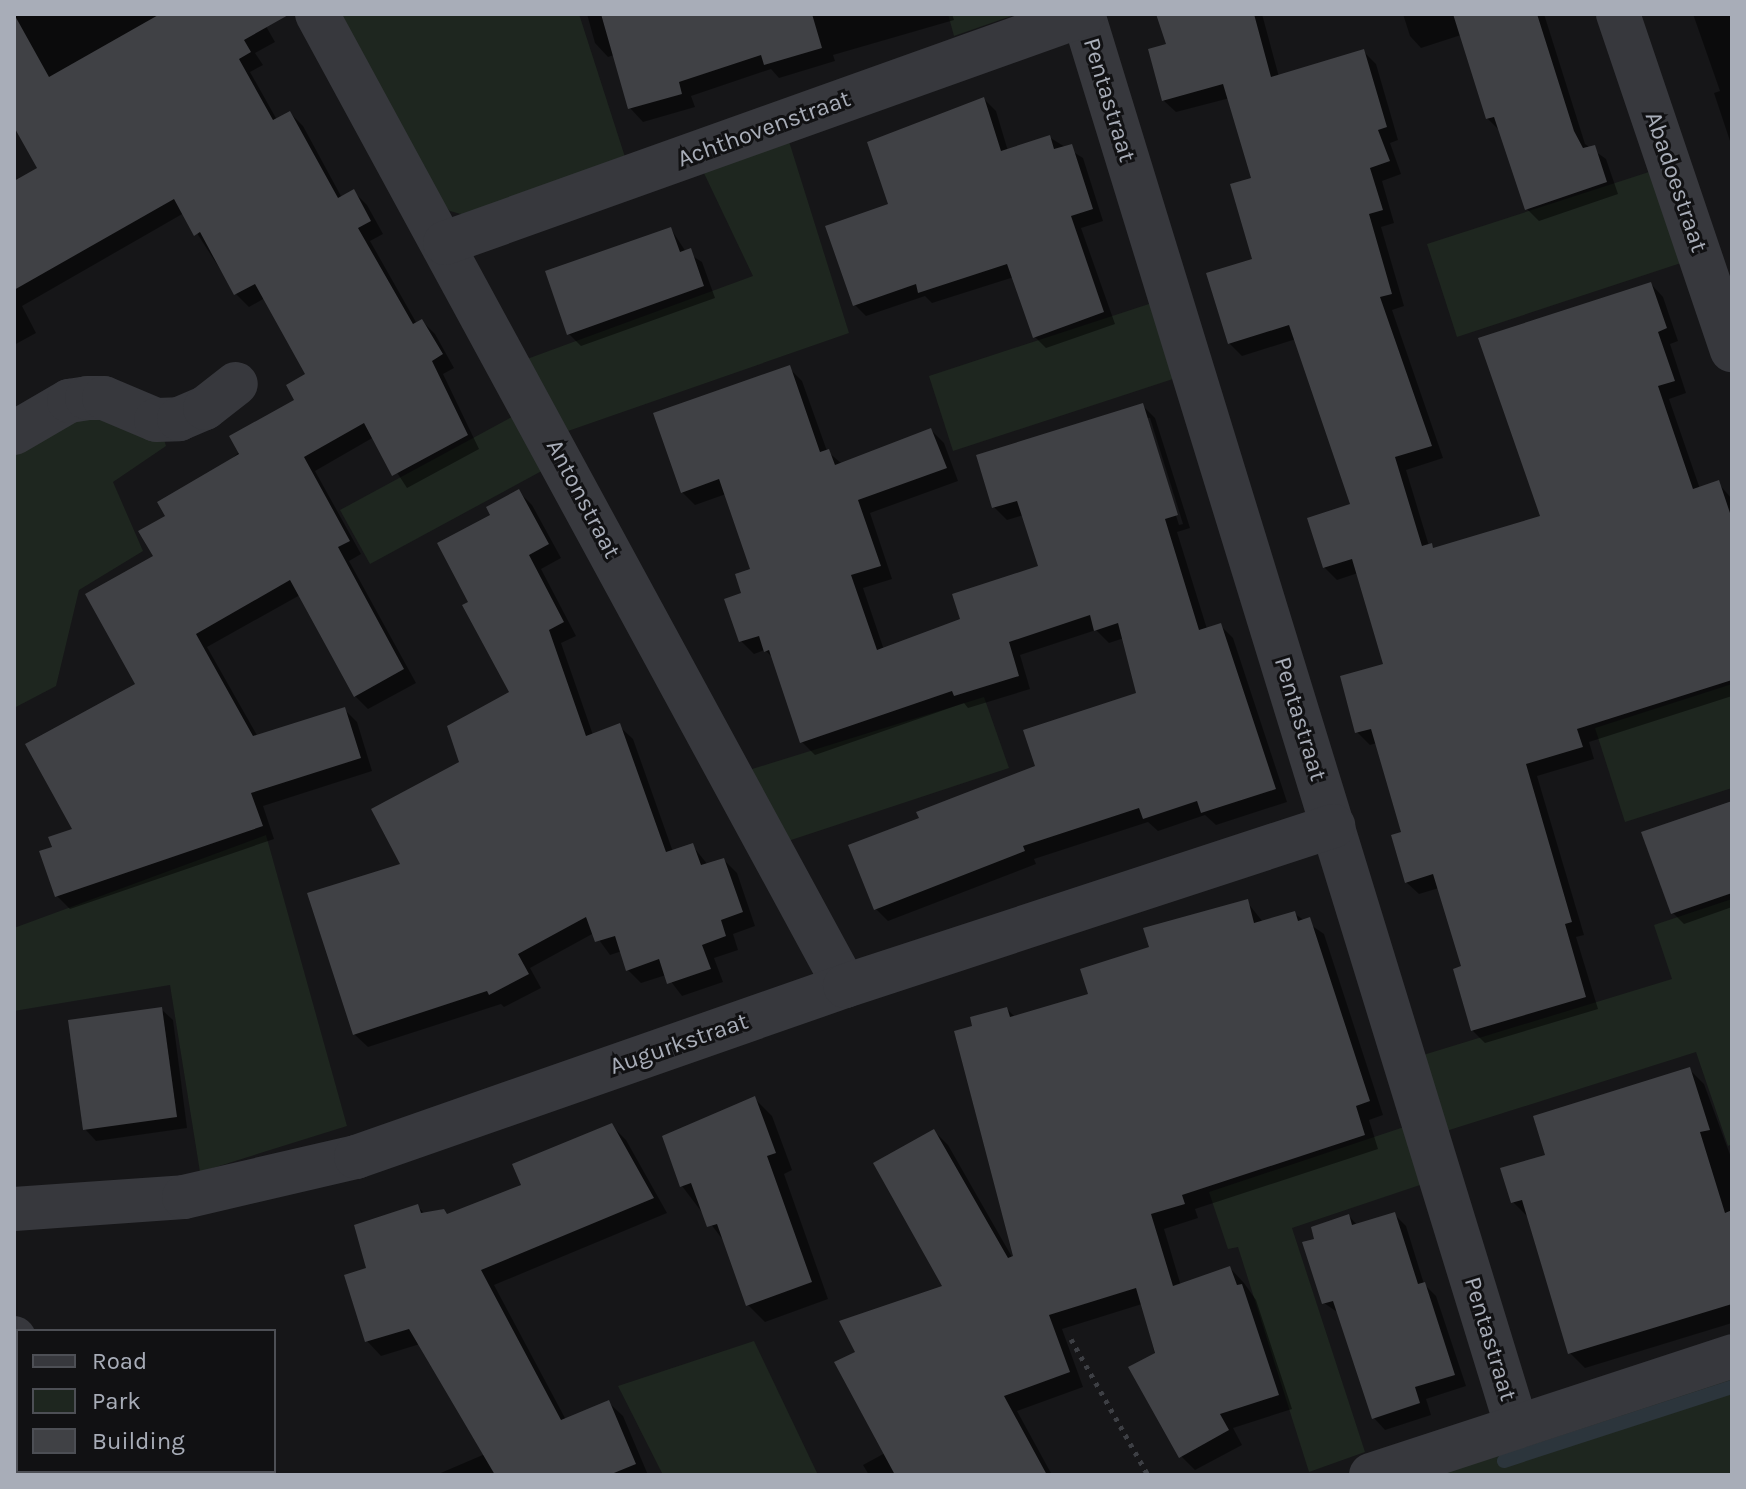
<!DOCTYPE html>
<style>
body{margin:0}
#map{position:relative;width:1746px;height:1489px;overflow:hidden;background:#161618;font-family:Karla,sans-serif}
div>[style]{position:absolute}
[style*='--x']{left:calc(var(--x)*1px);top:calc(var(--y)*1px);width:calc(var(--w)*1px);rotate:calc(var(--a)*1deg)}
.green>*{inset:0;background:#1e261f}
.shadow>*{inset:0;background:#0007}
.stream>*{height:14px;margin:-7px;padding:0 7px;transform-origin:7px;border-radius:7px;background:#2c353c}
.building>*{inset:0;background:#404145}
.path>*{height:5px;margin-top:-2.5px;transform-origin:0;background:repeating-linear-gradient(90deg,#3d3f44 0 4px,transparent 0 10px)}
.minor>*{height:44px;margin:-22px;padding:0 22px;transform-origin:22px;border-radius:22px;background:#37383d}
span{translate:-50% -50%;white-space:nowrap;text-align:center;line-height:1.15;-webkit-text-stroke:6px #111113;paint-order:stroke}
.street-label{font-size:24px;color:#a8adb8}
.frame{position:absolute;inset:0;border:16px solid #a8adb8;pointer-events:none}
.legend{position:absolute;left:16px;top:1329px;width:260px;height:144px;box-sizing:border-box;background:#111113;border:2px solid #4d4f55;margin:0;padding:10px 14px;list-style:none;font-size:24px;color:#a8adb8}
.legend li{display:flex;align-items:center;gap:16px;height:40px}
.legend b{width:40px;border:2px solid #4d4f55}
</style>
<div id="map">
<div class="green">
<div style="clip-path:polygon(336px 14px,579px 14px,625px 157px,464px 215px,450px 211px,437px 199px)"></div>
<div style="clip-path:polygon(948px 14px,1017px 14px,954px 36px)"></div>
<div style="clip-path:polygon(787px 135px,849px 333px,568px 431px,527px 359px,753px 276px,702px 169px)"></div>
<div style="clip-path:polygon(1652px 171px,1681px 263px,1457px 337px,1427px 244px)"></div>
<div style="clip-path:polygon(1152px 303px,1176px 378px,953px 451px,929px 376px)"></div>
<div style="clip-path:polygon(519px 413px,549px 467px,370px 564px,340px 510px)"></div>
<div style="clip-path:polygon(79px 414px,163px 436px,166px 446px,113px 482px,143px 551px,79px 590px,56px 686px,14px 708px,14px 443px)"></div>
<div style="clip-path:polygon(1732px 684px,1732px 788px,1625px 822px,1595px 728px)"></div>
<div style="clip-path:polygon(984px 697px,1009px 768px,788px 841px,749px 770px)"></div>
<div style="clip-path:polygon(266px 835px,347px 1126px,200px 1172px,170px 985px,14px 1011px,14px 928px)"></div>
<div style="clip-path:polygon(1732px 899px,1732px 1144px,1728px 1146px,1696px 1052px,1443px 1132px,1420px 1056px,1672px 979px,1654px 925px)"></div>
<div style="clip-path:polygon(1404px 1127px,1423px 1184px,1292px 1228px,1365px 1452px,1309px 1472px,1238px 1247px,1228px 1249px,1209px 1192px)"></div>
<div style="clip-path:polygon(754px 1341px,818px 1475px,663px 1475px,618px 1386px)"></div>
<div style="clip-path:polygon(1732px 1374px,1732px 1475px,1426px 1475px)"></div>
</div>
<div class="shadow">
<div style="clip-path:polygon(14px 14px,259px 14px,275px 42px,255px 53px,263px 65px,250px 72px,277px 120px,290px 113px,303px 126px,342px 198px,354px 192px,367px 205px,383px 234px,370px 241px,417px 324px,422px 321px,435px 334px,454px 368px,443px 374px,479px 449px,407px 488px,374px 437px,315px 471px,361px 554px,349px 561px,416px 683px,368px 709px,355px 696px,300px 595px,207px 647px,258px 737px,344px 709px,357px 722px,372px 771px,263px 806px,274px 839px,70px 909px,57px 896px,55px 848px,75px 830px,138px 685px,155px 557px,167px 517px,297px 400px,308px 375px,265px 298px,249px 307px,236px 294px,184px 213px,22px 306px,36px 333px,14px 345px,14px 250px,40px 169px,14px 123px)"></div>
<div style="clip-path:polygon(587px 14px,952px 14px,954px 20px,833px 55px,835px 61px,779px 78px,771px 69px,691px 96px,695px 107px,643px 122px,630px 108px,614px 55px,608px 57px,595px 43px)"></div>
<div style="clip-path:polygon(1158px 14px,1262px 14px,1279px 77px,1364px 52px,1376px 64px,1398px 140px,1390px 143px,1401px 174px,1382px 181px,1394px 223px,1381px 227px,1404px 306px,1392px 310px,1443px 458px,1406px 470px,1429px 546px,1435px 549px,1542px 518px,1651px 284px,1663px 297px,1678px 341px,1670px 344px,1686px 393px,1669px 399px,1700px 489px,1718px 483px,1732px 499px,1732px 696px,1589px 742px,1594px 759px,1537px 776px,1584px 935px,1576px 937px,1598px 1009px,1485px 1043px,1472px 1030px,1463px 967px,1439px 888px,1419px 894px,1406px 882px,1404px 833px,1377px 743px,1370px 745px,1357px 732px,1386px 665px,1358px 573px,1337px 580px,1324px 567px,1352px 506px,1296px 339px,1242px 356px,1229px 343px,1254px 260px,1254px 179px,1230px 98px,1176px 112px,1163px 100px,1168px 45px)"></div>
<div style="clip-path:polygon(1403px 14px,1544px 14px,1585px 144px,1606px 159px,1618px 194px,1539px 221px,1527px 209px,1499px 130px,1487px 118px,1461px 35px,1421px 48px,1410px 36px)"></div>
<div style="clip-path:polygon(1693px 14px,1732px 14px,1732px 147px,1714px 93px,1720px 91px)"></div>
<div style="clip-path:polygon(984px 99px,996px 111px,1008px 151px,1049px 137px,1083px 158px,1103px 221px,1081px 228px,1115px 324px,1046px 348px,1035px 337px,1014px 277px,932px 303px,925px 296px,866px 316px,854px 304px,891px 206px)"></div>
<div style="clip-path:polygon(671px 229px,686px 252px,702px 262px,715px 298px,581px 346px,569px 334px)"></div>
<div style="clip-path:polygon(evenodd,789px 368px,802px 381px,827px 451px,842px 464px,931px 430px,944px 443px,958px 481px,870px 513px,892px 579px,863px 588px,884px 650px,962px 620px,1041px 567px,1024px 515px,1007px 520px,994px 507px,1142px 405px,1155px 418px,1190px 528px,1177px 532px,1207px 629px,1220px 625px,1233px 638px,1287px 802px,1216px 825px,1205px 815px,1158px 831px,1148px 822px,1034px 859px,1036px 864px,888px 921px,875px 908px,921px 819px,1037px 767px,1138px 694px,1124px 638px,1109px 643px,1096px 630px,1020px 655px,1030px 689px,968px 708px,964px 703px,815px 755px,802px 742px,774px 659px,765px 650px,754px 654px,741px 641px,744px 594px,753px 570px,726px 494px,695px 505px,682px 492px,789px 368px,1145px 418px,1150px 418px,1183px 524px,1179px 525px,1145px 418px)"></div>
<div style="clip-path:polygon(519px 492px,532px 505px,561px 558px,541px 569px,576px 636px,561px 643px,593px 735px,619px 726px,633px 739px,673px 852px,692px 845px,708px 865px,724px 860px,737px 873px,755px 926px,733px 934px,738px 950px,714px 958px,723px 982px,682px 996px,666px 975px,641px 983px,628px 970px,622px 951px,610px 955px,594px 933px,530px 968px,541px 988px,504px 1007px,501px 1004px,368px 1047px,354px 1034px,403px 865px,461px 763px,512px 692px,471px 603px,492px 516px)"></div>
<div style="clip-path:polygon(1732px 803px,1732px 907px,1684px 924px,1673px 913px)"></div>
<div style="clip-path:polygon(1247px 902px,1263px 922px,1295px 914px,1324px 934px,1383px 1115px,1369px 1120px,1378px 1149px,1195px 1209px,1198px 1218px,1164px 1229px,1181px 1286px,1230px 1268px,1244px 1283px,1256px 1300px,1292px 1409px,1233px 1428px,1242px 1445px,1195px 1470px,1181px 1456px,1142px 1304px,1062px 1329px,1083px 1387px,1017px 1411px,1052px 1475px,869px 1475px,863px 1465px,885px 1453px,858px 1352px,945px 1287px,934px 1131px,948px 1145px,1016px 1264px,974px 1028px,1007px 1009px,1015px 1017px,1091px 995px,1151px 948px)"></div>
<div style="clip-path:polygon(161px 1009px,173px 1020px,187px 1128px,96px 1141px,85px 1129px)"></div>
<div style="clip-path:polygon(1689px 1069px,1704px 1084px,1732px 1160px,1732px 1323px,1585px 1368px,1570px 1353px,1529px 1218px,1513px 1202px,1548px 1156px)"></div>
<div style="clip-path:polygon(755px 1099px,772px 1116px,792px 1170px,784px 1174px,828px 1299px,765px 1322px,748px 1305px,726px 1244px,682px 1186px)"></div>
<div style="clip-path:polygon(611px 1125px,626px 1140px,667px 1213px,494px 1285px,566px 1420px,608px 1402px,623px 1416px,648px 1475px,436px 1475px,485px 1454px,420px 1344px,381px 1356px,367px 1341px,369px 1270px,418px 1207px,426px 1215px,448px 1216px,523px 1186px)"></div>
<div style="clip-path:polygon(1394px 1214px,1406px 1226px,1424px 1284px,1436px 1296px,1466px 1386px,1426px 1399px,1431px 1415px,1385px 1430px,1374px 1418px,1340px 1314px,1324px 1303px,1317px 1240px,1349px 1216px,1358px 1226px)"></div>
</div>
<div class="stream">
<div style="--x:1504;--y:1461;--w:240;--a:-18"></div>
</div>
<div class="building">
<div style="clip-path:polygon(14px 14px,49px 77px,160px 14px,290px 14px,244px 40px,251px 52px,239px 59px,273px 120px,290px 111px,338px 198px,354px 189px,371px 221px,358px 228px,413px 324px,422px 319px,443px 354px,432px 361px,468px 435px,392px 476px,364px 423px,304px 457px,350px 541px,338px 547px,404px 669px,354px 697px,290px 580px,196px 634px,253px 736px,345px 707px,361px 758px,251px 793px,263px 826px,55px 897px,39px 851px,52px 847px,48px 837px,72px 829px,25px 744px,135px 684px,85px 594px,153px 556px,138px 531px,165px 516px,157px 502px,239px 454px,229px 436px,294px 400px,286px 385px,305px 374px,255px 284px,234px 295px,200px 232px,194px 236px,174px 199px,14px 290px,14px 181px,37px 168px,14px 127px)"></div>
<div style="clip-path:polygon(601px 14px,812px 14px,822px 48px,764px 65px,761px 55px,679px 82px,682px 94px,628px 109px)"></div>
<div style="clip-path:polygon(1156px 14px,1254px 14px,1271px 77px,1364px 49px,1387px 127px,1378px 130px,1390px 161px,1370px 168px,1383px 210px,1369px 214px,1392px 294px,1380px 297px,1432px 446px,1395px 457px,1422px 546px,1432px 543px,1433px 548px,1540px 516px,1478px 338px,1651px 282px,1667px 328px,1658px 332px,1675px 381px,1658px 386px,1693px 489px,1719px 480px,1732px 519px,1732px 680px,1577px 729px,1583px 747px,1526px 764px,1572px 922px,1565px 924px,1586px 997px,1471px 1031px,1453px 969px,1461px 966px,1433px 874px,1405px 883px,1391px 835px,1401px 832px,1371px 729px,1355px 733px,1340px 676px,1383px 664px,1352px 559px,1323px 568px,1307px 518px,1350px 504px,1289px 325px,1228px 344px,1206px 273px,1252px 259px,1230px 184px,1251px 178px,1223px 84px,1162px 101px,1148px 49px,1166px 44px)"></div>
<div style="clip-path:polygon(1453px 14px,1537px 14px,1574px 131px,1583px 148px,1595px 145px,1607px 182px,1525px 210px,1494px 117px,1486px 119px)"></div>
<div style="clip-path:polygon(984px 97px,1001px 151px,1050px 135px,1054px 149px,1072px 144px,1093px 209px,1071px 216px,1104px 312px,1033px 338px,1007px 264px,918px 293px,916px 284px,853px 306px,825px 226px,888px 204px,867px 142px)"></div>
<div style="clip-path:polygon(671px 227px,680px 252px,691px 248px,704px 286px,567px 335px,545px 271px)"></div>
<div style="clip-path:polygon(790px 365px,820px 452px,829px 449px,835px 465px,931px 428px,947px 468px,858px 500px,881px 566px,851px 575px,877px 650px,960px 619px,952px 594px,1038px 566px,1017px 501px,992px 508px,976px 455px,1143px 403px,1178px 515px,1165px 519px,1199px 630px,1221px 623px,1276px 789px,1201px 813px,1197px 801px,1143px 819px,1139px 808px,1023px 846px,1025px 851px,874px 910px,848px 845px,919px 818px,916px 812px,1035px 766px,1023px 730px,1136px 693px,1118px 623px,1094px 631px,1090px 615px,1009px 642px,1019px 676px,954px 696px,952px 691px,800px 743px,769px 650px,764px 652px,759px 636px,739px 642px,724px 599px,741px 593px,735px 574px,750px 569px,719px 479px,681px 493px,653px 413px)"></div>
<div style="clip-path:polygon(519px 489px,549px 544px,529px 555px,564px 622px,549px 630px,586px 736px,620px 723px,666px 852px,693px 843px,701px 865px,724px 858px,743px 912px,721px 920px,726px 936px,702px 945px,711px 969px,667px 984px,659px 959px,626px 971px,615px 936px,595px 942px,586px 917px,518px 954px,529px 974px,489px 995px,487px 991px,353px 1035px,307px 893px,400px 864px,371px 809px,459px 762px,447px 726px,509px 692px,462px 605px,468px 602px,437px 543px,490px 515px,486px 507px)"></div>
<div style="clip-path:polygon(1732px 801px,1732px 893px,1671px 914px,1641px 832px)"></div>
<div style="clip-path:polygon(1248px 899px,1254px 923px,1295px 911px,1298px 921px,1310px 917px,1370px 1101px,1356px 1106px,1365px 1135px,1182px 1195px,1185px 1204px,1151px 1214px,1173px 1286px,1230px 1266px,1237px 1285px,1242px 1284px,1279px 1395px,1220px 1414px,1229px 1430px,1179px 1458px,1128px 1367px,1155px 1353px,1136px 1288px,1049px 1315px,1070px 1372px,1004px 1396px,1047px 1475px,895px 1475px,834px 1362px,855px 1352px,839px 1321px,942px 1286px,873px 1163px,934px 1129px,1008px 1258px,1013px 1256px,954px 1031px,972px 1026px,970px 1017px,1007px 1007px,1010px 1017px,1088px 994px,1080px 969px,1149px 947px,1143px 928px)"></div>
<div style="clip-path:polygon(162px 1007px,177px 1117px,83px 1130px,68px 1020px)"></div>
<div style="clip-path:polygon(1690px 1067px,1710px 1130px,1700px 1132px,1725px 1213px,1732px 1210px,1732px 1304px,1568px 1354px,1522px 1200px,1511px 1203px,1500px 1168px,1545px 1155px,1533px 1116px)"></div>
<div style="clip-path:polygon(755px 1096px,776px 1153px,767px 1156px,812px 1282px,746px 1306px,717px 1224px,707px 1227px,691px 1183px,680px 1187px,662px 1136px)"></div>
<div style="clip-path:polygon(612px 1123px,654px 1198px,481px 1270px,561px 1420px,609px 1400px,636px 1464px,609px 1475px,495px 1475px,409px 1329px,365px 1342px,344px 1275px,366px 1268px,354px 1225px,418px 1204px,421px 1213px,444px 1209px,447px 1214px,521px 1185px,512px 1164px)"></div>
<div style="clip-path:polygon(1395px 1212px,1418px 1284px,1425px 1282px,1455px 1375px,1415px 1387px,1420px 1403px,1372px 1419px,1333px 1301px,1322px 1304px,1302px 1242px,1314px 1239px,1311px 1227px,1349px 1214px,1352px 1225px)"></div>
</div>
<div class="path">
<div style="--x:1071;--y:1339;--w:156;--a:60.5"></div>
</div>
<div class="minor">
<div style="--x:317;--y:14;--w:1106;--a:61.49"></div>
<div style="--x:1083;--y:14;--w:1475;--a:72.93"></div>
<div style="--x:1618;--y:14;--w:355;--a:71.3"></div>
<div style="--x:445;--y:243;--w:678;--a:-19.67"></div>
<div style="--x:14;--y:433;--w:64;--a:-30.2"></div>
<div style="--x:69;--y:401;--w:18;--a:-9"></div>
<div style="--x:87;--y:398;--w:17;--a:0"></div>
<div style="--x:104;--y:398;--w:56;--a:22.9"></div>
<div style="--x:156;--y:420;--w:23;--a:-2"></div>
<div style="--x:179;--y:419;--w:28;--a:-23"></div>
<div style="--x:205;--y:408;--w:39;--a:-38"></div>
<div style="--x:14;--y:1209;--w:170;--a:-4"></div>
<div style="--x:184;--y:1197;--w:177;--a:-13.1"></div>
<div style="--x:356;--y:1157;--w:518;--a:-19.27"></div>
<div style="--x:845;--y:986;--w:514;--a:-18.15"></div>
<div style="--x:14;--y:1338;--w:38;--a:84"></div>
<div style="--x:30;--y:1471;--w:4;--a:76"></div>
<div style="--x:1371;--y:1475;--w:380;--a:-18.2"></div>
</div>
<div class="street-label">
<span style="left:1109px;top:100px;rotate:73deg">Pentastraat</span>
<span style="left:764px;top:129px;rotate:-20deg">Achthovenstraat</span>
<span style="left:1676px;top:182px;rotate:71deg">Abadoestraat</span>
<span style="left:583px;top:499px;rotate:62deg">Antonstraat</span>
<span style="left:1300px;top:719px;rotate:73deg">Pentastraat</span>
<span style="left:679px;top:1044px;rotate:-19deg">Augurkstraat</span>
<span style="left:1490px;top:1339px;rotate:73deg">Pentastraat</span>
</div>
<div class="frame"></div>
<ul class="legend">
<li><b style="height:10px;background:#37383d"></b>Road</li>
<li><b style="height:22px;background:#1e261f"></b>Park</li>
<li><b style="height:22px;background:#404145"></b>Building</li>
</ul>
</div>
